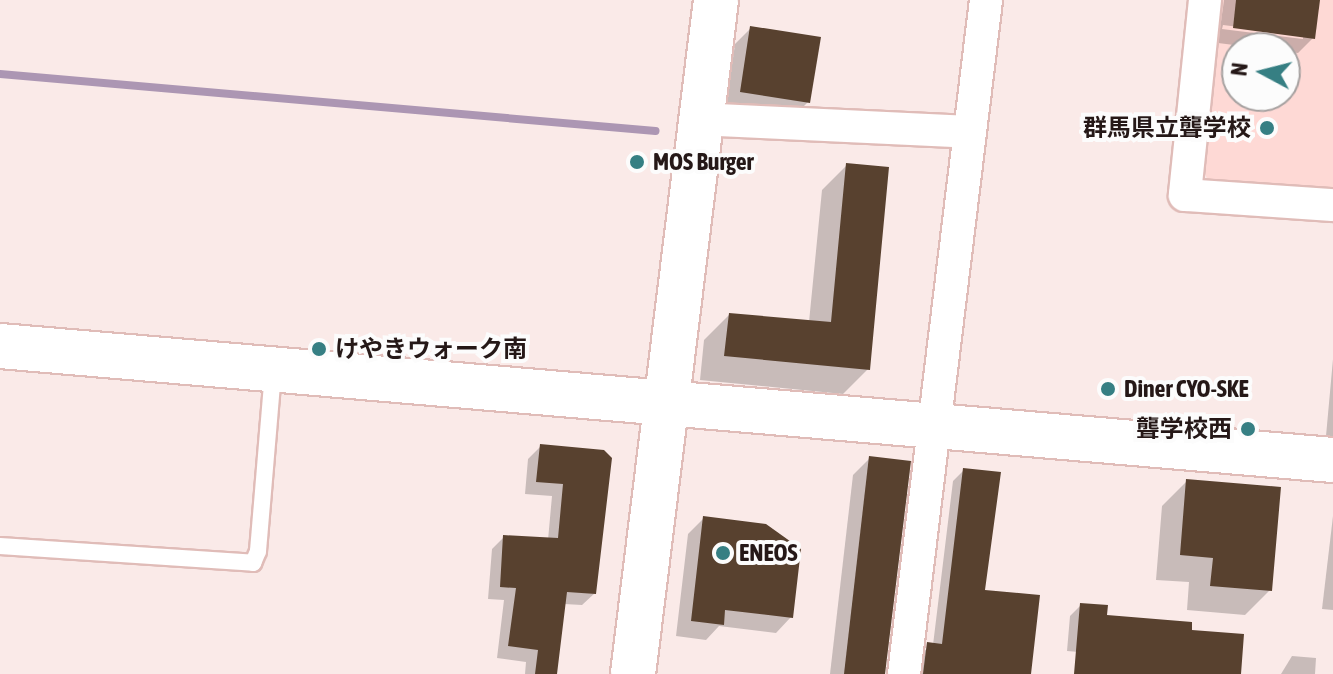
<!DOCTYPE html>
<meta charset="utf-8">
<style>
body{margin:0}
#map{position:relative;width:1333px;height:674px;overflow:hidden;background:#faeae8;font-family:"Asap Condensed","Noto Sans JP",sans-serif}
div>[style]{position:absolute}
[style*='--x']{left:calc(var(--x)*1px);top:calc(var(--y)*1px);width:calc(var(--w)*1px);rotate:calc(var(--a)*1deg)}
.built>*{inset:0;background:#fed9d5}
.shadow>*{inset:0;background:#0003}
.stream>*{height:8px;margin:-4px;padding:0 4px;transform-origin:4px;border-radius:4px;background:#ac96b3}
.building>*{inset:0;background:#58412f}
.roads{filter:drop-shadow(2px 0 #e0bcb8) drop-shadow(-2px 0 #e0bcb8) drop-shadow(0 2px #e0bcb8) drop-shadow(0 -2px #e0bcb8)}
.lane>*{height:16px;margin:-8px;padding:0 8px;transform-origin:8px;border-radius:8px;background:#fff}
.street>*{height:32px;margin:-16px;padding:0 16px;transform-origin:16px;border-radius:16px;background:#fff}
.secondary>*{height:44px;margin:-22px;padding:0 22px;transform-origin:22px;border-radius:22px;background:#fff}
.dots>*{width:22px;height:22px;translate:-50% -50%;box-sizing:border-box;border:4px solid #fcfcfc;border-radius:50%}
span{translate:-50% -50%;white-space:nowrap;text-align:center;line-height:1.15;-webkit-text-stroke:8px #fcfcfc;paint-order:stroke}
.poi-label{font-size:24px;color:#251817;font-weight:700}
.right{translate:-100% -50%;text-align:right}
.left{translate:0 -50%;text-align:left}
.north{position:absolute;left:1221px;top:32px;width:80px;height:80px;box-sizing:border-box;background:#fcfcfc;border:2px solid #a6a1a0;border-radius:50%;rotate:277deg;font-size:22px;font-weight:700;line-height:32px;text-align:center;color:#251817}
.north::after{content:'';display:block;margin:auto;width:28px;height:36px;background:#367f83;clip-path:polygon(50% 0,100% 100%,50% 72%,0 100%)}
</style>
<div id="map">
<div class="built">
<div style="clip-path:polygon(evenodd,1217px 0,1333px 0,1333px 192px,1209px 182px,1197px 160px,1217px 0,1237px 48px,1285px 48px,1285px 96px,1237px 96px,1237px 48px)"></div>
</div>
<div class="shadow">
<div style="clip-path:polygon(evenodd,1224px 0,1318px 0,1313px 38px,1298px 53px,1218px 43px,1224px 0,1223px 25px,1303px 35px,1303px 39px,1222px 29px,1223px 25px)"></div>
<div style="clip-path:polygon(751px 28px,808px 102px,793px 117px,726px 107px,735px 44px)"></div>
<div style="clip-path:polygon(847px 165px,868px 369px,843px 394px,700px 380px,704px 340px,729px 315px,809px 322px,822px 190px)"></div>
<div style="clip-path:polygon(1333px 359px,1333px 437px,1326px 436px)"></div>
<div style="clip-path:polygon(541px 446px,603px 452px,595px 593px,582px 605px,564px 604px,555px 674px,525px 674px,526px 662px,497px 658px,504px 600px,488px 599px,492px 549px,504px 537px,548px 540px,552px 496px,525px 494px,528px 459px)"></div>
<div style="clip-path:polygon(870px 458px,884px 674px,830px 674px,853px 475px)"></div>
<div style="clip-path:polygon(964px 470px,982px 592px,1028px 674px,914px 674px,917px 656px,933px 645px,953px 481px)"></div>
<div style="clip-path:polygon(1187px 481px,1270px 590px,1245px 615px,1187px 610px,1189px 582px,1156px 580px,1162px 506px)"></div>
<div style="clip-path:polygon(1333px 516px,1333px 610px,1322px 609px)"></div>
<div style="clip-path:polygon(704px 518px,791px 617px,776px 633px,719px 626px,706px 640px,676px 636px,688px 534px)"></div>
<div style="clip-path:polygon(1081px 605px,1105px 617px,1190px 632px,1239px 674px,1077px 674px,1079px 652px,1067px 651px,1070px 616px)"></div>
<div style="clip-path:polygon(1292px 656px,1316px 658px,1315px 674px,1281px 674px)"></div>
</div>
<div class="stream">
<div style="--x:0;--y:74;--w:658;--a:4.97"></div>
</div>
<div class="building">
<div style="clip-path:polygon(1236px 0,1320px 0,1315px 39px,1233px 28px)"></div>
<div style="clip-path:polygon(750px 26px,821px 37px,810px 103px,740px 92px)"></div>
<div style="clip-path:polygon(846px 163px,889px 167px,870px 370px,724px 356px,729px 313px,831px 322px)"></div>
<div style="clip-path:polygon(540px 444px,604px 450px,612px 458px,596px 594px,567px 592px,557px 674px,535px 674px,538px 650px,508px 646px,516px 588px,500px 587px,503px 535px,558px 538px,563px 484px,536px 482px)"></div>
<div style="clip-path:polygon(869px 456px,911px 461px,885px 674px,844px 674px)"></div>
<div style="clip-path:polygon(963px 468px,1001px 472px,985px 590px,1040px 595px,1031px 674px,923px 674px,927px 642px,942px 644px)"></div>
<div style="clip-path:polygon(1186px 479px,1281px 487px,1272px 591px,1210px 586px,1213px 558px,1180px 555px)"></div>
<div style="clip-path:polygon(703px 516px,766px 524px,801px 549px,793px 618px,725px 610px,724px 625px,691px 621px)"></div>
<div style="clip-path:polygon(1080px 603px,1108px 605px,1107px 615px,1192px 622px,1192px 630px,1244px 634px,1241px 674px,1074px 674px)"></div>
</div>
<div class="roads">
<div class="lane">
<div style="--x:0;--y:546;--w:254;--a:3.8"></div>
<div style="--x:253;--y:563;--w:13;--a:-67"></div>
<div style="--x:258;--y:551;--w:179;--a:-85.2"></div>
</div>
<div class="street">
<div style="--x:1205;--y:0;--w:196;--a:95.9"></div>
<div style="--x:1185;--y:195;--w:148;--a:3.9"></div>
<div style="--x:697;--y:119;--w:273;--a:2.7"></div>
<div style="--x:904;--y:674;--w:679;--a:-83.06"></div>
</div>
<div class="secondary">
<div style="--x:0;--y:346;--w:1338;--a:4.89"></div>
<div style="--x:633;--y:674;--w:679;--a:-82.98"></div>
</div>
</div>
<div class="dots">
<div style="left:1267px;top:128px;background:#367f83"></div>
<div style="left:637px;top:162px;background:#367f83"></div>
<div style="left:319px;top:349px;background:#367f83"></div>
<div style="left:1108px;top:389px;background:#367f83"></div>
<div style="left:1248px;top:429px;background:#367f83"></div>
<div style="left:723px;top:553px;background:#367f83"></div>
</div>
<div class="poi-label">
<span class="right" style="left:1251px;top:128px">群馬県立聾学校</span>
<span class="left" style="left:653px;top:162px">MOS Burger</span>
<span class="left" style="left:335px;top:349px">けやきウォーク南</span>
<span class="left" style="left:1124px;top:389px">Diner CYO-SKE</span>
<span class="right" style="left:1232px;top:429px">聾学校西</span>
<span class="left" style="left:739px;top:553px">ENEOS</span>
</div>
<div class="north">N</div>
</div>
